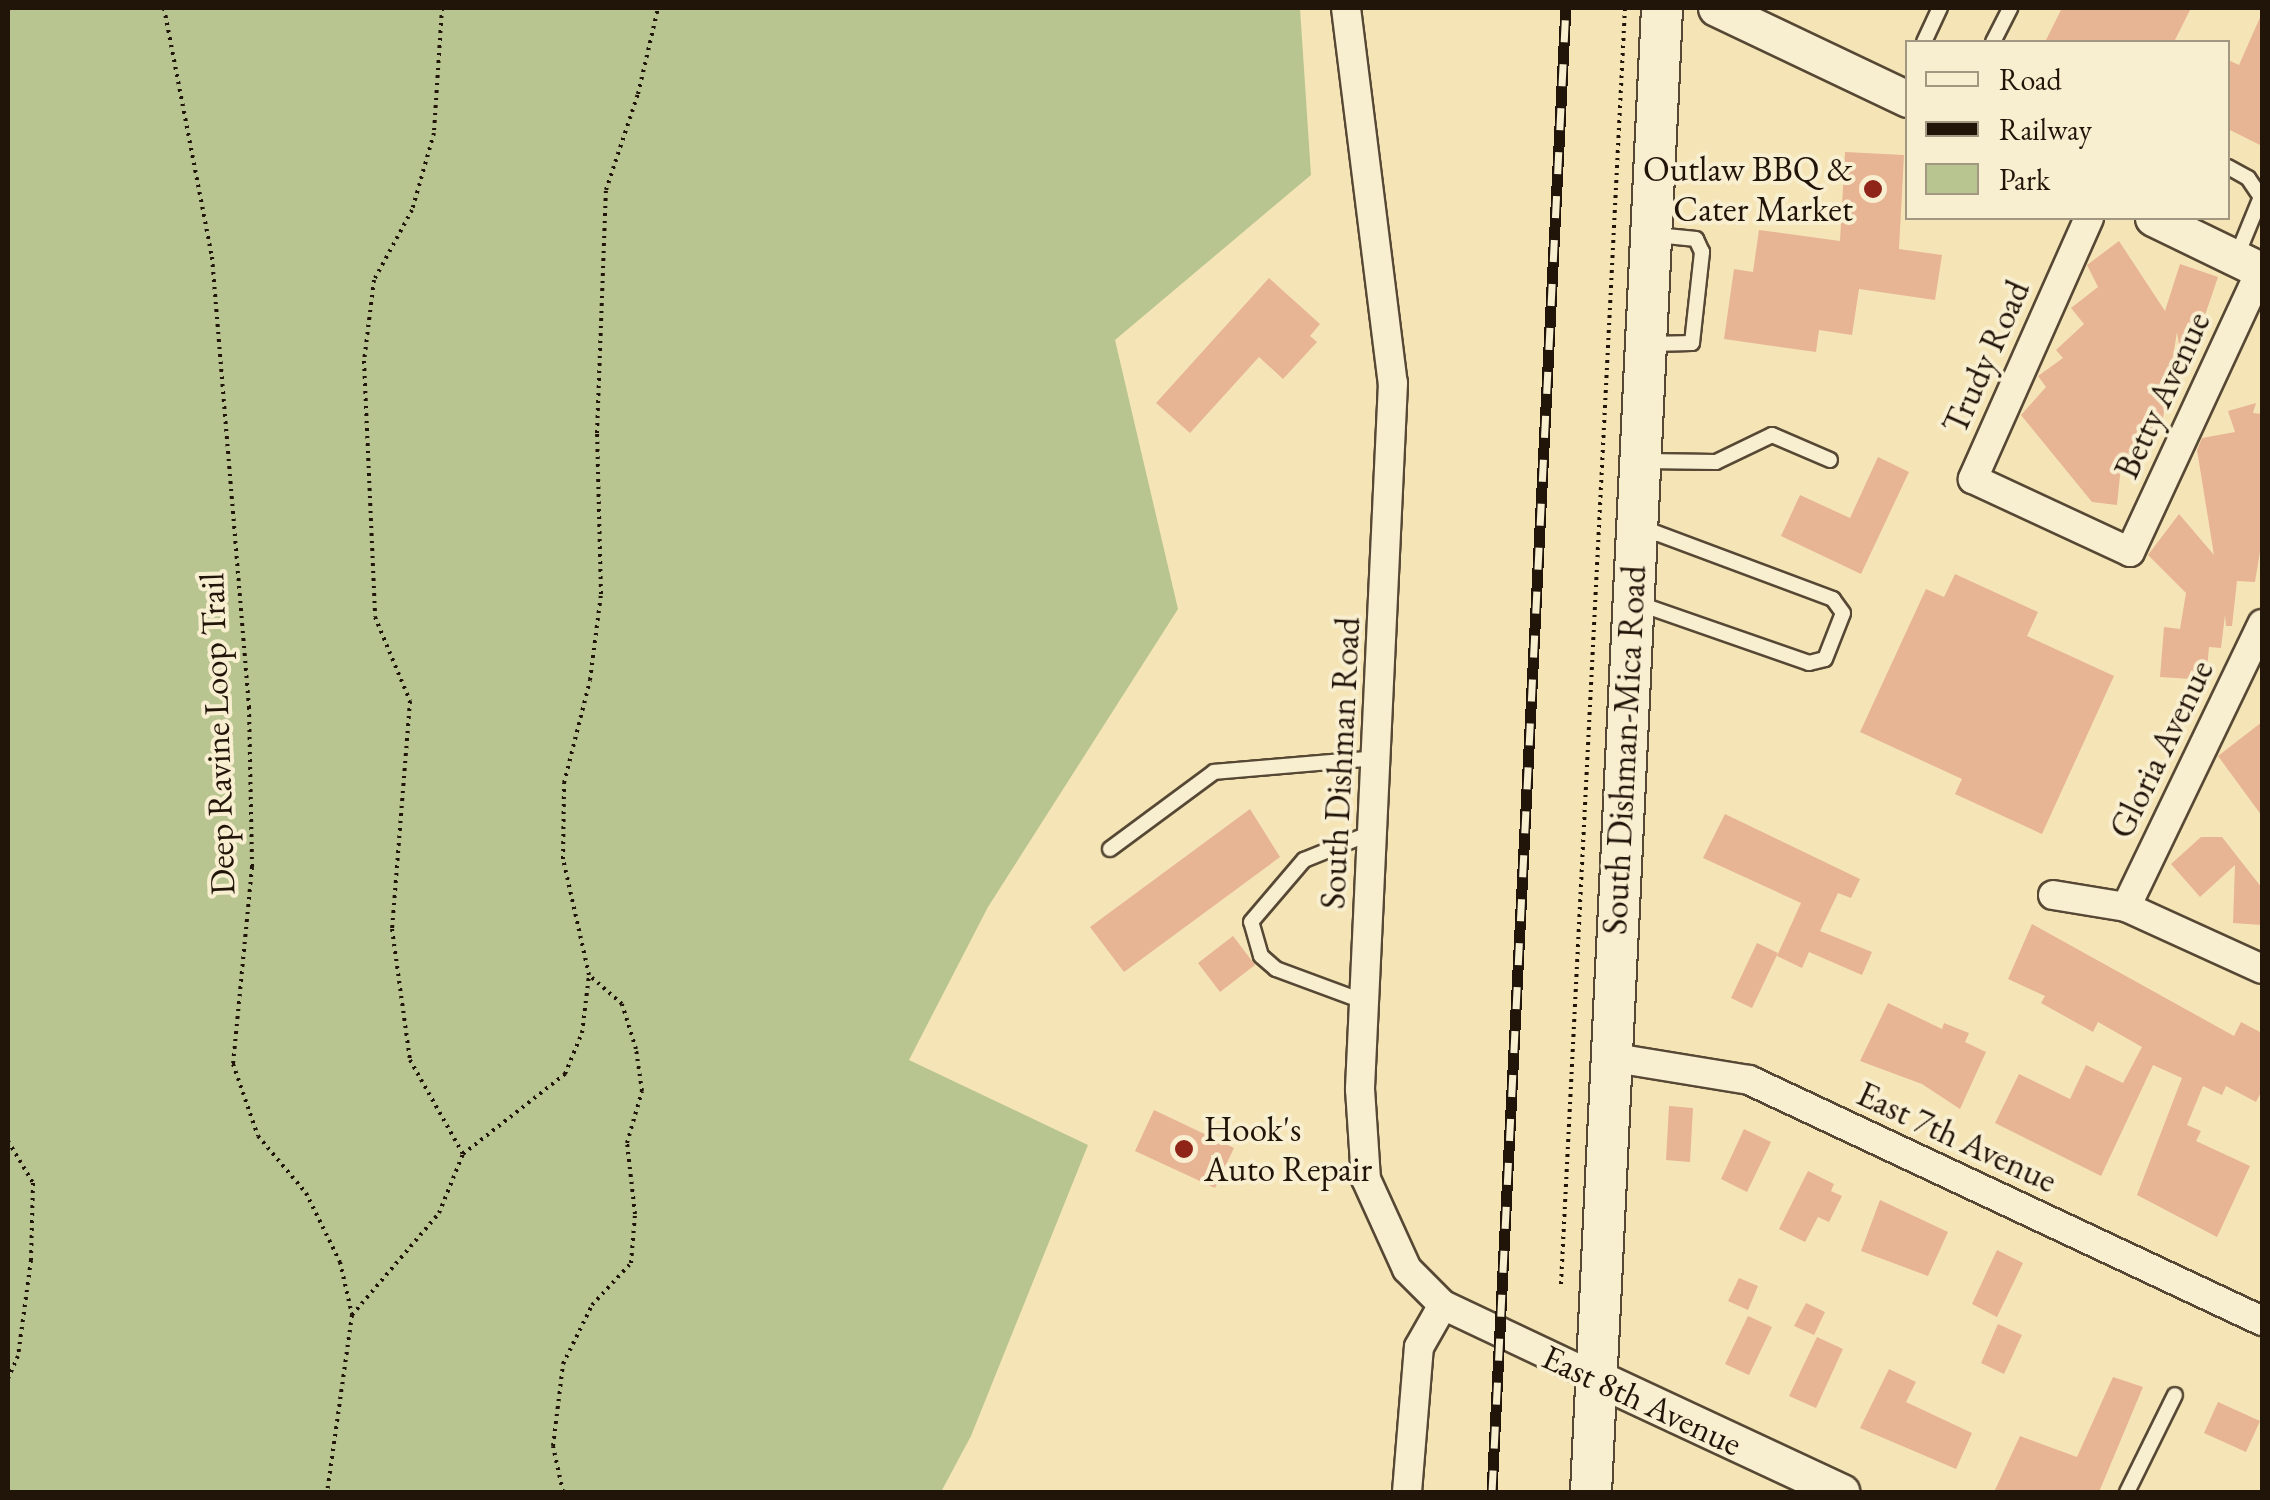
<!DOCTYPE html>
<style>
body{margin:0}
#map{position:relative;width:2270px;height:1500px;overflow:hidden;background:#f5e5b6;font-family:"EB Garamond",serif}
div>[style]{position:absolute}
[style*='--x']{left:calc(var(--x)*1px);top:calc(var(--y)*1px);width:calc(var(--w)*1px);rotate:calc(var(--a)*1deg)}
.green>*{inset:0;background:#b9c590}
.building>*{inset:0;background:#e7b494}
.path>*{height:4px;margin-top:-2px;transform-origin:0;background:repeating-linear-gradient(90deg,#211409 0 2.5px,transparent 0 7.5px)}
.roads{filter:drop-shadow(2px 0 #564834) drop-shadow(-2px 0 #564834) drop-shadow(0 2px #564834) drop-shadow(0 -2px #564834)}
.service>*{height:14px;margin:-7px;padding:0 7px;transform-origin:7px;border-radius:7px;background:#f8eed0}
.minor>*{height:28px;margin:-14px;padding:0 14px;transform-origin:14px;border-radius:14px;background:#f8eed0}
.tertiary>*{height:35px;margin:-17.5px;padding:0 17.5px;transform-origin:17.5px;border-radius:17.5px;background:#f8eed0}
.secondary>*{height:40px;margin:-20px;padding:0 20px;transform-origin:20px;border-radius:20px;background:#f8eed0}
.rail>*{height:11px;margin-top:-5.5px;transform-origin:0;background:repeating-linear-gradient(90deg,#f8eed0 0 22px,#211409 0 44px);box-sizing:border-box;border-block:2px solid #211409}
.dots>*{width:28px;height:28px;translate:-50% -50%;box-sizing:border-box;border:5px solid #f8eed0;border-radius:50%}
span{translate:-50% -50%;white-space:nowrap;text-align:center;line-height:1.15;-webkit-text-stroke:8px #f8eed0;paint-order:stroke}
.poi-label{font-size:35px;color:#211409}
.right{translate:-100% -50%;text-align:right}
.left{translate:0 -50%;text-align:left}
.street-label{font-size:35px;color:#211409}
.frame{position:absolute;inset:0;border:10px solid #211409;pointer-events:none}
.legend{position:absolute;left:1905px;top:40px;width:325px;height:180px;box-sizing:border-box;background:#f8eed0;border:2px solid #a29780;margin:0;padding:12px 18px;list-style:none;font-size:30px;color:#211409}
.legend li{display:flex;align-items:center;gap:20px;height:50px}
.legend b{width:50px;border:2px solid #a29780}
</style>
<div id="map">
<div class="green">
<div style="clip-path:polygon(8px 8px,1300px 8px,1311px 175px,1115px 340px,1178px 609px,988px 907px,909px 1060px,1088px 1145px,971px 1436px,941px 1492px,8px 1492px)"></div>
</div>
<div class="building">
<div style="clip-path:polygon(2062px 8px,2191px 8px,2174px 42px,2045px 42px)"></div>
<div style="clip-path:polygon(2262px 13px,2262px 146px,2228px 129px,2228px 60px,2239px 65px)"></div>
<div style="clip-path:polygon(1845px 152px,1904px 155px,1899px 249px,1942px 255px,1935px 300px,1859px 289px,1852px 335px,1819px 330px,1816px 352px,1724px 339px,1734px 269px,1753px 272px,1759px 230px,1840px 241px)"></div>
<div style="clip-path:polygon(2119px 241px,2165px 311px,2180px 264px,2218px 277px,2201px 327px,2192px 326px,2187px 364px,2182px 364px,2177px 332px,2161px 430px,2144px 429px,2142px 474px,2121px 466px,2117px 505px,2092px 502px,2021px 415px,2046px 387px,2038px 376px,2063px 358px,2056px 350px,2084px 324px,2071px 308px,2098px 287px,2087px 265px)"></div>
<div style="clip-path:polygon(1269px 278px,1320px 324px,1310px 336px,1317px 342px,1283px 379px,1259px 357px,1190px 433px,1156px 403px)"></div>
<div style="clip-path:polygon(2256px 403px,2253px 413px,2262px 414px,2262px 539px,2255px 582px,2237px 581px,2232px 626px,2226px 626px,2225px 615px,2221px 648px,2209px 647px,2206px 680px,2160px 677px,2164px 627px,2180px 629px,2186px 593px,2148px 555px,2179px 514px,2214px 555px,2197px 450px,2202px 438px,2235px 432px,2228px 411px)"></div>
<div style="clip-path:polygon(1878px 457px,1909px 472px,1861px 574px,1781px 536px,1800px 495px,1850px 518px)"></div>
<div style="clip-path:polygon(1955px 574px,2038px 612px,2027px 636px,2114px 676px,2042px 834px,1955px 794px,1962px 779px,1860px 732px,1926px 589px,1944px 597px)"></div>
<div style="clip-path:polygon(2262px 722px,2262px 816px,2218px 756px)"></div>
<div style="clip-path:polygon(1250px 809px,1280px 857px,1124px 972px,1090px 927px)"></div>
<div style="clip-path:polygon(1725px 814px,1860px 879px,1851px 898px,1838px 893px,1820px 931px,1872px 952px,1862px 975px,1809px 952px,1802px 968px,1777px 956px,1801px 903px,1703px 858px)"></div>
<div style="clip-path:polygon(2201px 837px,2222px 837px,2262px 888px,2262px 925px,2233px 923px,2235px 865px,2200px 897px,2171px 864px)"></div>
<div style="clip-path:polygon(2032px 924px,2234px 1036px,2241px 1022px,2262px 1033px,2262px 1090px,2256px 1102px,2226px 1086px,2222px 1095px,2203px 1086px,2187px 1125px,2201px 1131px,2196px 1141px,2250px 1166px,2217px 1237px,2137px 1195px,2182px 1078px,2153px 1065px,2101px 1176px,1995px 1123px,2019px 1074px,2070px 1099px,2086px 1065px,2123px 1083px,2142px 1047px,2098px 1022px,2093px 1032px,2041px 1003px,2045px 996px,2008px 979px)"></div>
<div style="clip-path:polygon(1233px 936px,1255px 965px,1220px 992px,1198px 963px)"></div>
<div style="clip-path:polygon(1757px 943px,1778px 953px,1752px 1008px,1731px 998px)"></div>
<div style="clip-path:polygon(1888px 1003px,1942px 1029px,1944px 1023px,1969px 1033px,1965px 1042px,1986px 1052px,1960px 1109px,1922px 1084px,1860px 1061px)"></div>
<div style="clip-path:polygon(1669px 1106px,1693px 1108px,1690px 1162px,1666px 1160px)"></div>
<div style="clip-path:polygon(1154px 1110px,1234px 1148px,1215px 1188px,1135px 1151px)"></div>
<div style="clip-path:polygon(1744px 1129px,1771px 1142px,1747px 1192px,1721px 1179px)"></div>
<div style="clip-path:polygon(1808px 1171px,1834px 1184px,1831px 1191px,1842px 1196px,1829px 1222px,1818px 1217px,1805px 1242px,1779px 1229px)"></div>
<div style="clip-path:polygon(1880px 1200px,1948px 1232px,1928px 1276px,1861px 1251px)"></div>
<div style="clip-path:polygon(1997px 1250px,2023px 1263px,1997px 1317px,1972px 1304px)"></div>
<div style="clip-path:polygon(1739px 1278px,1758px 1286px,1748px 1310px,1728px 1301px)"></div>
<div style="clip-path:polygon(1806px 1303px,1825px 1312px,1814px 1335px,1794px 1326px)"></div>
<div style="clip-path:polygon(1748px 1316px,1772px 1327px,1749px 1375px,1725px 1364px)"></div>
<div style="clip-path:polygon(1998px 1324px,2022px 1335px,2004px 1374px,1981px 1363px)"></div>
<div style="clip-path:polygon(1817px 1337px,1843px 1349px,1816px 1408px,1789px 1396px)"></div>
<div style="clip-path:polygon(1889px 1369px,1916px 1382px,1906px 1402px,1972px 1433px,1956px 1469px,1860px 1428px)"></div>
<div style="clip-path:polygon(2113px 1377px,2143px 1387px,2099px 1492px,1994px 1492px,2020px 1436px,2077px 1457px)"></div>
<div style="clip-path:polygon(2218px 1402px,2260px 1421px,2246px 1452px,2204px 1433px)"></div>
</div>
<div class="path">
<div style="--x:164;--y:8;--w:254;--a:79.1"></div>
<div style="--x:212;--y:257;--w:452;--a:85.3"></div>
<div style="--x:249;--y:707;--w:160;--a:88.9"></div>
<div style="--x:252;--y:867;--w:198;--a:95.5"></div>
<div style="--x:233;--y:1064;--w:76;--a:70.9"></div>
<div style="--x:258;--y:1136;--w:75;--a:49.9"></div>
<div style="--x:306;--y:1193;--w:77;--a:63.8"></div>
<div style="--x:340;--y:1262;--w:54;--a:77.2"></div>
<div style="--x:352;--y:1315;--w:179;--a:98"></div>
<div style="--x:442;--y:8;--w:125;--a:93.7"></div>
<div style="--x:434;--y:133;--w:80;--a:105.9"></div>
<div style="--x:412;--y:210;--w:80;--a:118.5"></div>
<div style="--x:374;--y:280;--w:82;--a:97"></div>
<div style="--x:364;--y:361;--w:256;--a:87.5"></div>
<div style="--x:375;--y:617;--w:91;--a:67.4"></div>
<div style="--x:410;--y:701;--w:229;--a:94.5"></div>
<div style="--x:392;--y:929;--w:132;--a:82.2"></div>
<div style="--x:410;--y:1060;--w:108;--a:60.6"></div>
<div style="--x:8;--y:1141;--w:49;--a:59.2"></div>
<div style="--x:33;--y:1183;--w:77;--a:91.5"></div>
<div style="--x:31;--y:1260;--w:97;--a:97.7"></div>
<div style="--x:18;--y:1356;--w:24;--a:114"></div>
<div style="--x:1561;--y:1284;--w:1278;--a:-87.13"></div>
<div style="--x:352;--y:1315;--w:134;--a:-49.5"></div>
<div style="--x:439;--y:1213;--w:64;--a:-67.9"></div>
<div style="--x:463;--y:1154;--w:130;--a:-38.1"></div>
<div style="--x:565;--y:1074;--w:44;--a:-67.5"></div>
<div style="--x:582;--y:1033;--w:58;--a:-83.1"></div>
<div style="--x:563;--y:1492;--w:47;--a:-102.3"></div>
<div style="--x:553;--y:1446;--w:83;--a:-83"></div>
<div style="--x:563;--y:1364;--w:66;--a:-63.8"></div>
<div style="--x:592;--y:1305;--w:57;--a:-47.1"></div>
<div style="--x:631;--y:1263;--w:49;--a:-85.3"></div>
<div style="--x:635;--y:1214;--w:71;--a:-96.4"></div>
<div style="--x:627;--y:1143;--w:54;--a:-73.9"></div>
<div style="--x:642;--y:1091;--w:42;--a:-98.1"></div>
<div style="--x:636;--y:1049;--w:47;--a:-107.3"></div>
<div style="--x:622;--y:1004;--w:44;--a:-138.7"></div>
<div style="--x:589;--y:975;--w:119;--a:-102.6"></div>
<div style="--x:563;--y:859;--w:76;--a:-89.2"></div>
<div style="--x:564;--y:783;--w:106;--a:-75.8"></div>
<div style="--x:590;--y:680;--w:87;--a:-82.7"></div>
<div style="--x:601;--y:594;--w:161;--a:-91.4"></div>
<div style="--x:597;--y:433;--w:243;--a:-87.9"></div>
<div style="--x:606;--y:190;--w:101;--a:-71.6"></div>
<div style="--x:638;--y:94;--w:88;--a:-76.9"></div>
</div>
<div class="roads">
<div class="service">
<div style="--x:1924;--y:42;--w:38;--a:-65"></div>
<div style="--x:1993;--y:42;--w:38;--a:-63"></div>
<div style="--x:2228;--y:167;--w:23;--a:29"></div>
<div style="--x:2248;--y:178;--w:23;--a:56"></div>
<div style="--x:2261;--y:197;--w:66;--a:112.3"></div>
<div style="--x:1651;--y:344;--w:41;--a:-1.4"></div>
<div style="--x:1692;--y:343;--w:92;--a:-83.7"></div>
<div style="--x:1702;--y:252;--w:14;--a:-115"></div>
<div style="--x:1696;--y:239;--w:40;--a:-174.3"></div>
<div style="--x:1645;--y:461;--w:71;--a:0.8"></div>
<div style="--x:1716;--y:462;--w:62;--a:-25.7"></div>
<div style="--x:1772;--y:435;--w:63;--a:23.3"></div>
<div style="--x:1637;--y:603;--w:182;--a:19.2"></div>
<div style="--x:1809;--y:663;--w:16;--a:-14"></div>
<div style="--x:1825;--y:659;--w:49;--a:-68.6"></div>
<div style="--x:1843;--y:613;--w:17;--a:-126"></div>
<div style="--x:1833;--y:599;--w:206;--a:-159.5"></div>
<div style="--x:1110;--y:849;--w:129;--a:-36.5"></div>
<div style="--x:1214;--y:772;--w:164;--a:-4.9"></div>
<div style="--x:1365;--y:1002;--w:95;--a:-159.7"></div>
<div style="--x:1276;--y:969;--w:20;--a:-139"></div>
<div style="--x:1261;--y:956;--w:35;--a:-106"></div>
<div style="--x:1251;--y:922;--w:82;--a:-49.5"></div>
<div style="--x:1304;--y:860;--w:74;--a:-22.1"></div>
<div style="--x:2127;--y:1492;--w:108;--a:-63.7"></div>
</div>
<div class="minor">
<div style="--x:1346;--y:8;--w:378;--a:82.9"></div>
<div style="--x:1393;--y:383;--w:707;--a:92.68"></div>
<div style="--x:1360;--y:1089;--w:90;--a:86.2"></div>
<div style="--x:1366;--y:1179;--w:99;--a:65.5"></div>
<div style="--x:1407;--y:1269;--w:51;--a:45"></div>
<div style="--x:1443;--y:1305;--w:168;--a:25.3"></div>
<div style="--x:2089;--y:218;--w:286;--a:114"></div>
<div style="--x:1973;--y:479;--w:173;--a:24.9"></div>
<div style="--x:2130;--y:552;--w:311;--a:-65.1"></div>
<div style="--x:2053;--y:895;--w:74;--a:9.3"></div>
<div style="--x:2126;--y:907;--w:149;--a:24.5"></div>
<div style="--x:2126;--y:907;--w:314;--a:-64.3"></div>
<div style="--x:1609;--y:1057;--w:142;--a:9.3"></div>
<div style="--x:1749;--y:1080;--w:567;--a:25.16"></div>
<div style="--x:1407;--y:1492;--w:145;--a:-85.3"></div>
<div style="--x:1419;--y:1347;--w:48;--a:-60.3"></div>
</div>
<div class="tertiary">
<div style="--x:1716;--y:8;--w:212;--a:25.4"></div>
<div style="--x:2153;--y:218;--w:121;--a:25.9"></div>
<div style="--x:1595;--y:1377;--w:272;--a:25"></div>
</div>
<div class="secondary">
<div style="--x:1591;--y:1492;--w:1486;--a:-87.26"></div>
</div>
</div>
<div class="rail">
<div style="--x:1492;--y:1492;--w:1486;--a:-87.15"></div>
</div>
<div class="dots">
<div style="left:1873px;top:189px;background:#8f2418"></div>
<div style="left:1184px;top:1149px;background:#8f2418"></div>
</div>
<div class="poi-label">
<span class="right" style="left:1853px;top:189px">Outlaw BBQ &amp;<br>Cater Market</span>
<span class="left" style="left:1204px;top:1149px">Hook's<br>Auto Repair</span>
</div>
<div class="street-label">
<span style="left:1986px;top:357px;rotate:-66deg">Trudy Road</span>
<span style="left:2162px;top:395px;rotate:-65deg">Betty Avenue</span>
<span style="left:217px;top:734px;rotate:-92deg">Deep Ravine Loop Trail</span>
<span style="left:2161px;top:749px;rotate:-64deg">Gloria Avenue</span>
<span style="left:1624px;top:750px;rotate:-87deg">South Dishman-Mica Road</span>
<span style="left:1340px;top:763px;rotate:-87deg">South Dishman Road</span>
<span style="left:1957px;top:1137px;rotate:25deg">East 7th Avenue</span>
<span style="left:1642px;top:1400px;rotate:25deg">East 8th Avenue</span>
</div>
<div class="frame"></div>
<ul class="legend">
<li><b style="height:12px;background:#f8eed0"></b>Road</li>
<li><b style="height:12px;background:#211409"></b>Railway</li>
<li><b style="height:28px;background:#b9c590"></b>Park</li>
</ul>
</div>
